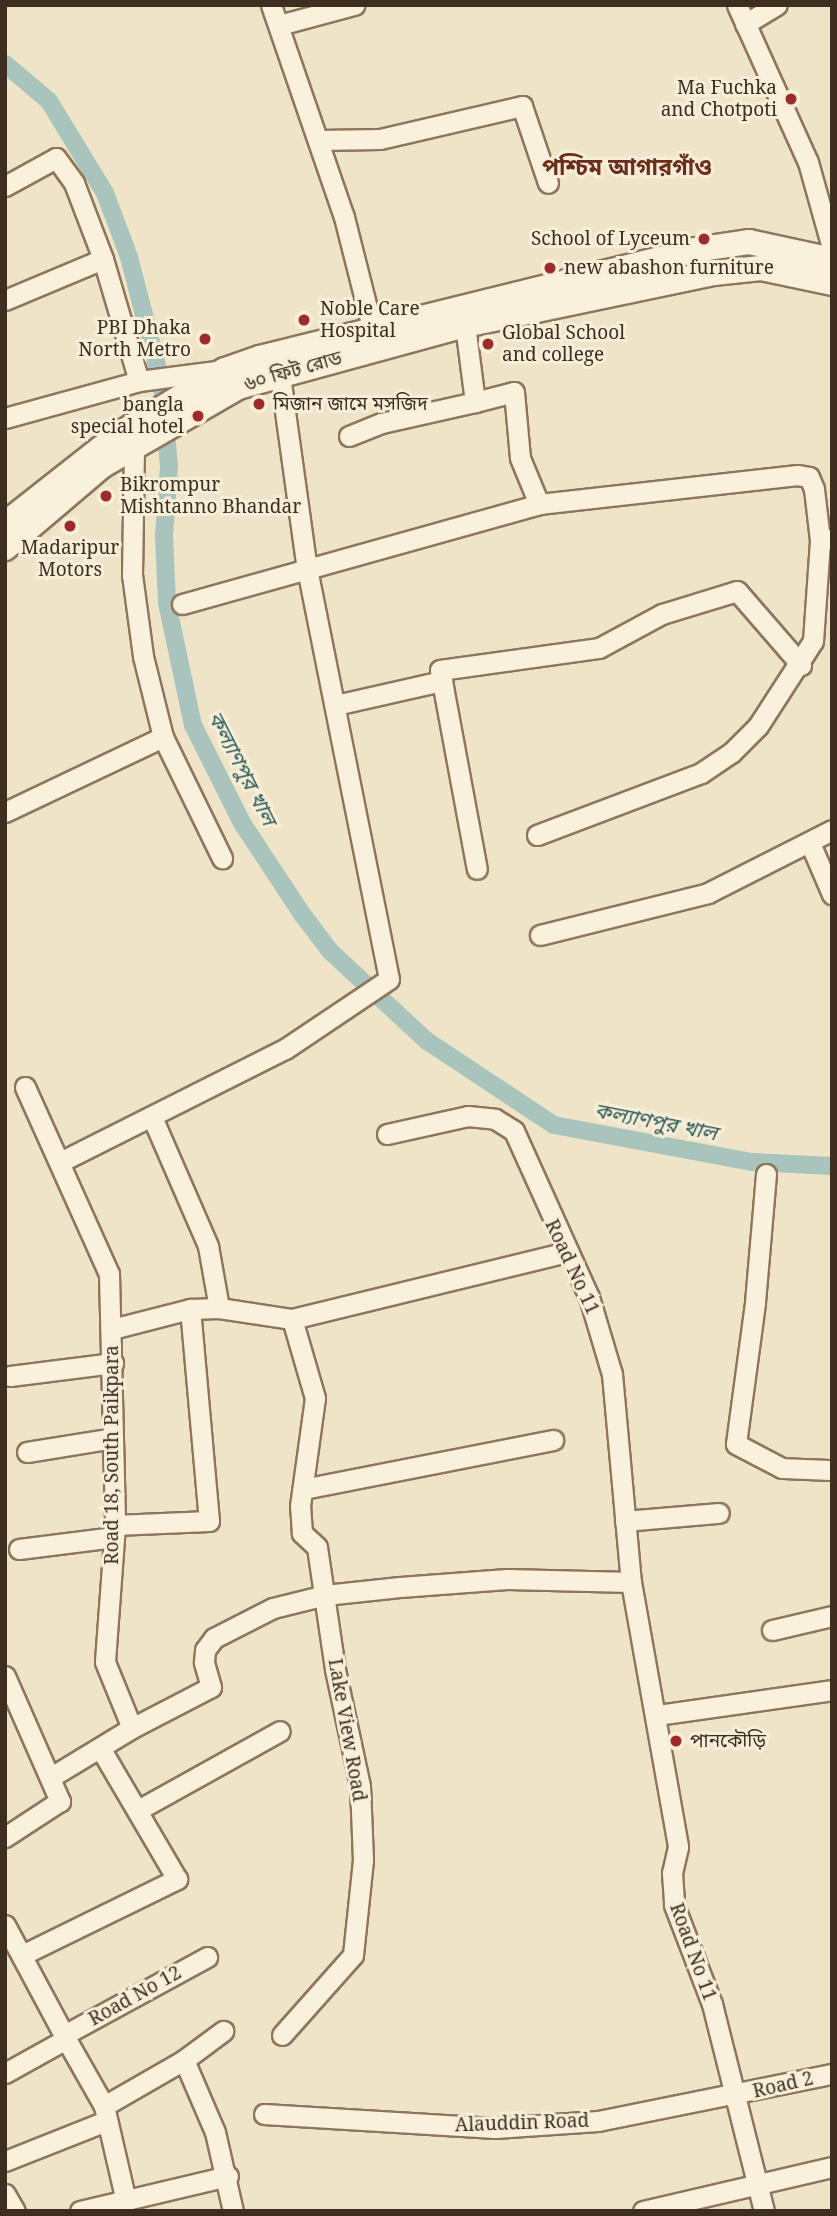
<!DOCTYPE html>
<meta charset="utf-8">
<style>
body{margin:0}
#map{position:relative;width:837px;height:2216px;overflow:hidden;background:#f0e4c8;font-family:"Noto Serif","Noto Sans Bengali",serif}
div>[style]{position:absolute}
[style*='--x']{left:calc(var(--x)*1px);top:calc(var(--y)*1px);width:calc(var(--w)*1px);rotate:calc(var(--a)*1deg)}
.canal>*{height:18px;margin:-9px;padding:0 9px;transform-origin:9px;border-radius:9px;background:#a9c4bc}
.roads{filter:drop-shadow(2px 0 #8d765c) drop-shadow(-2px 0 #8d765c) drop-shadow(0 2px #8d765c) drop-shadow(0 -2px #8d765c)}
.minor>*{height:19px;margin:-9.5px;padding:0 9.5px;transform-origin:9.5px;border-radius:9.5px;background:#faf1dc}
.tertiary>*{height:24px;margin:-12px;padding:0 12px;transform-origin:12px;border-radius:12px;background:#faf1dc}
.dots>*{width:19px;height:19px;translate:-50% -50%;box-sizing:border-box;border:4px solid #f7eed8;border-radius:50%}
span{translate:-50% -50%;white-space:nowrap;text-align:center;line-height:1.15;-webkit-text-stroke:6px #f7eed8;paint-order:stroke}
.poi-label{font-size:19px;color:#3d2e20}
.right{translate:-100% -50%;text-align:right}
.left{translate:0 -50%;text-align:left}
.street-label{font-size:19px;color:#3d2e20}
.water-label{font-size:21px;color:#2f5d5a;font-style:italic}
.quarter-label{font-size:23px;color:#6b2e1e;font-weight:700}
.frame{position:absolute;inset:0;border:7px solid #3d2e20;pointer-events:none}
</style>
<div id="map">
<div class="canal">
<div style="--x:5;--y:64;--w:57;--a:40.1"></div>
<div style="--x:49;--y:101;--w:108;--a:58.7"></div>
<div style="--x:105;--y:193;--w:68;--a:69.4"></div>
<div style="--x:129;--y:257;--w:132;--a:75.5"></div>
<div style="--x:162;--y:385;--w:82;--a:85.1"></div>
<div style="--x:169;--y:467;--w:68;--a:94.2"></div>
<div style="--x:164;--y:535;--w:68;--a:87.5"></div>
<div style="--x:167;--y:603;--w:125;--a:78"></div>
<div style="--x:193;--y:725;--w:110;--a:63.4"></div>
<div style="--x:242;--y:823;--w:109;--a:56.6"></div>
<div style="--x:302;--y:914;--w:46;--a:52.9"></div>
<div style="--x:330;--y:951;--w:132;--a:42.9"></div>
<div style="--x:427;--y:1041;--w:152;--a:33.5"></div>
<div style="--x:554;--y:1125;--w:201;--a:10.6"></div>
<div style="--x:752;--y:1162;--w:80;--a:2.9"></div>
</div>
<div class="roads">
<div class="minor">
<div style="--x:271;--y:5;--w:224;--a:71"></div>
<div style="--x:344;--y:217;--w:114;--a:75.8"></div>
<div style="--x:737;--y:5;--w:172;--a:65.7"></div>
<div style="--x:808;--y:162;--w:89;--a:74.4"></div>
<div style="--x:745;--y:24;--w:37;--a:-31"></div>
<div style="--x:279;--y:25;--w:78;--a:-14.9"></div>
<div style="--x:319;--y:140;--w:61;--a:-0.9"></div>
<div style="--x:380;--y:139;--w:146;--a:-13.1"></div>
<div style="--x:522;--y:106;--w:81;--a:71.3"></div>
<div style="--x:5;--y:186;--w:58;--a:-28.8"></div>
<div style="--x:56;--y:158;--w:31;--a:54"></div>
<div style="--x:74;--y:183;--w:81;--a:69.1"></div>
<div style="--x:103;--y:259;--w:127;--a:73.6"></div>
<div style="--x:5;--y:300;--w:106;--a:-22.7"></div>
<div style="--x:465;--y:325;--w:78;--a:82.6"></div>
<div style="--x:475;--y:402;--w:40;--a:-14.4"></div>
<div style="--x:514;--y:392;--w:66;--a:84.8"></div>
<div style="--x:520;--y:458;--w:50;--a:67.6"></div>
<div style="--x:5;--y:418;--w:139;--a:-15.4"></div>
<div style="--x:139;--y:381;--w:84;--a:-7.5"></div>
<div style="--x:349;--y:436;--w:35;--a:-22"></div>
<div style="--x:382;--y:423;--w:95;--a:-12.7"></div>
<div style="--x:182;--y:604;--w:371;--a:-15.6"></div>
<div style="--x:539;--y:504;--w:260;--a:-6.4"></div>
<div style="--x:797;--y:475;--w:12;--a:9"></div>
<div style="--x:809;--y:477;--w:13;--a:67"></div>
<div style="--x:814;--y:489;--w:51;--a:83.3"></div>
<div style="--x:820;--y:540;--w:12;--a:-5"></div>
<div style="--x:442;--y:681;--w:11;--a:-100"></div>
<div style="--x:440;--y:670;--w:161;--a:-7.9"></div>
<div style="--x:599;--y:648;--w:72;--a:-28.4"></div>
<div style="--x:662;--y:614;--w:78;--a:-17"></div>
<div style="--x:737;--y:591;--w:98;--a:49.1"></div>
<div style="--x:336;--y:705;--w:109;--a:-12.8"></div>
<div style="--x:442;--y:681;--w:191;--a:79.5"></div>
<div style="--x:163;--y:737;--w:135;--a:64"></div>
<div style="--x:5;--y:812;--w:175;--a:-25.4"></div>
<div style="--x:163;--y:737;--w:83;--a:-103.9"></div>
<div style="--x:143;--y:656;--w:82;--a:-97.7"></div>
<div style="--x:132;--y:575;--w:129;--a:-89.1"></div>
<div style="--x:537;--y:835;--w:175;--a:-20.7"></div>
<div style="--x:701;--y:773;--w:36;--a:-34"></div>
<div style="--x:731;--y:753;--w:38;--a:-45"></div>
<div style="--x:758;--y:726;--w:101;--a:-57.1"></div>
<div style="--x:813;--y:641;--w:101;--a:-86"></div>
<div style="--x:810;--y:843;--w:56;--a:66.7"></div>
<div style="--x:540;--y:935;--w:173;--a:-14"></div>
<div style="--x:708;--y:893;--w:139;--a:-26.9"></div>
<div style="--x:25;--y:1087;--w:205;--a:65.8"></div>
<div style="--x:109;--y:1274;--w:251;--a:88.6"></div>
<div style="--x:115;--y:1525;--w:137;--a:94.2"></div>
<div style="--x:105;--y:1662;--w:71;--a:67.8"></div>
<div style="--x:132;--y:1728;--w:95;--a:148.8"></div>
<div style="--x:152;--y:1117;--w:141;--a:66.5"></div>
<div style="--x:208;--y:1246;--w:63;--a:79.9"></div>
<div style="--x:387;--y:1134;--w:83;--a:-12.5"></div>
<div style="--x:468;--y:1116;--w:27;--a:6"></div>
<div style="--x:495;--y:1119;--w:22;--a:32"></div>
<div style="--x:514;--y:1131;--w:182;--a:65.7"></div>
<div style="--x:589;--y:1297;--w:80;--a:73.4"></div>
<div style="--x:612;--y:1374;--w:209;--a:84.8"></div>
<div style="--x:631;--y:1582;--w:269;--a:79.9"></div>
<div style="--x:678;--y:1847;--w:27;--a:103"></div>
<div style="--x:672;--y:1873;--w:32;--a:86"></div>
<div style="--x:674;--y:1905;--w:106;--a:69"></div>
<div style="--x:712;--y:2004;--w:213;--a:75.9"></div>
<div style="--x:60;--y:1162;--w:252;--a:-26.7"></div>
<div style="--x:285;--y:1049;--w:125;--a:-33.9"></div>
<div style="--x:389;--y:979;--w:417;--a:-101.3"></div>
<div style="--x:307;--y:570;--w:197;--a:-97.9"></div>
<div style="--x:766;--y:1174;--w:129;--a:94.9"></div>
<div style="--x:755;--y:1303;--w:142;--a:97.7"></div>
<div style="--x:736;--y:1444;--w:52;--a:27.6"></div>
<div style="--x:782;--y:1468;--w:50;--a:2.3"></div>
<div style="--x:112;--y:1329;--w:81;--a:-14.4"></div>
<div style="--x:190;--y:1309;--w:29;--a:-2"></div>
<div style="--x:219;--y:1308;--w:74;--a:8.6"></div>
<div style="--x:292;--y:1319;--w:282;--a:-13.7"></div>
<div style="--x:10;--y:1376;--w:104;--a:-7.2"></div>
<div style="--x:27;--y:1452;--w:87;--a:-9.2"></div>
<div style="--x:303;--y:1489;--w:255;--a:-11.1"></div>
<div style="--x:625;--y:1521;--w:94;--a:-4.9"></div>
<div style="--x:115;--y:1525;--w:94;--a:-2.4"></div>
<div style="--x:209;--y:1521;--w:213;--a:-95.1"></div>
<div style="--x:19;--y:1549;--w:96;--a:-7.2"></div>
<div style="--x:772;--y:1630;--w:62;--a:-13.1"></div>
<div style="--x:5;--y:1676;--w:137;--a:66.3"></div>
<div style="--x:60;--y:1801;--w:66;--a:146.8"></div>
<div style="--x:657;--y:1715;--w:177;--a:-8.1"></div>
<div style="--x:132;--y:1728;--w:89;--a:-27.4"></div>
<div style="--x:211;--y:1687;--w:26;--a:-106"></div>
<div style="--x:204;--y:1662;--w:12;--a:-85"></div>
<div style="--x:205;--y:1650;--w:15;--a:-53"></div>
<div style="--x:214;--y:1638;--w:66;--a:-27"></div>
<div style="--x:273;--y:1608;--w:54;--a:-14"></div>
<div style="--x:325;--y:1595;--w:75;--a:-6.1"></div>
<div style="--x:400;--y:1587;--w:107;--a:-4.3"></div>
<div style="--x:507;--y:1579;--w:124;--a:1.4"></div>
<div style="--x:138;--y:1810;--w:162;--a:-29.1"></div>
<div style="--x:5;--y:1925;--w:129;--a:61.8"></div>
<div style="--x:22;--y:1955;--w:173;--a:-26.1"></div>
<div style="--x:177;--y:1879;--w:152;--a:-120.4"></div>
<div style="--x:64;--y:2035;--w:163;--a:-28.6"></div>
<div style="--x:282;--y:2035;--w:107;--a:-48.4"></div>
<div style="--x:353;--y:1955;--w:96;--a:-84"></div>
<div style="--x:363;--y:1860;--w:74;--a:-92.3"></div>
<div style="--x:360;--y:1786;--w:120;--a:-102.1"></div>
<div style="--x:335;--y:1669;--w:123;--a:-98.4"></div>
<div style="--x:317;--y:1547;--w:21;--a:-137"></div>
<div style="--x:302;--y:1533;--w:27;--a:-94"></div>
<div style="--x:300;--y:1506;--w:109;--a:-82.1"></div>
<div style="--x:315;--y:1398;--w:82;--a:-106.2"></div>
<div style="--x:184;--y:2060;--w:78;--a:66.7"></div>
<div style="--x:215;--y:2132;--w:81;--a:77.2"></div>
<div style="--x:5;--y:2073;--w:70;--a:-29.1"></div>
<div style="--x:66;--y:2039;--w:77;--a:60.4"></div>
<div style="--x:104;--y:2106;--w:98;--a:77"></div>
<div style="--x:104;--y:2106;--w:92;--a:-29.9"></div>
<div style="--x:184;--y:2060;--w:49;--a:-36.6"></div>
<div style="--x:264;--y:2114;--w:231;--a:3.5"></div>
<div style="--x:495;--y:2128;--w:103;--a:-3.9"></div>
<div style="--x:598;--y:2121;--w:239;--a:-11.4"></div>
<div style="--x:5;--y:2161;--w:109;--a:-21.6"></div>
<div style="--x:5;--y:2194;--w:20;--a:60"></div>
<div style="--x:80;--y:2211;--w:152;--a:-13.3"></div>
<div style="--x:643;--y:2211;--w:194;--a:-13.1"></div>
</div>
<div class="tertiary">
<div style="--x:5;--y:524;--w:144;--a:-38.2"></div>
<div style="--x:118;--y:435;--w:125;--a:-31.3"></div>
<div style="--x:225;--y:370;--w:37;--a:-19"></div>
<div style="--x:260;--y:358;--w:448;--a:-13.9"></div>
<div style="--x:695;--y:250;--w:55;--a:-8.4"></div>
<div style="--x:749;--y:242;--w:85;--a:12.2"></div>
<div style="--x:5;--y:548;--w:128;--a:-40.3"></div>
<div style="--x:103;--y:465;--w:156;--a:-30"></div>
<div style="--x:238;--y:387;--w:235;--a:-15.3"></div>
<div style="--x:465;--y:325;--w:254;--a:-11.8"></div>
<div style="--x:714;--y:273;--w:47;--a:-6.1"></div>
<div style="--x:761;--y:268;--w:73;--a:11.9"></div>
</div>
</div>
<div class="dots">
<div style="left:791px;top:99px;background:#9e2a2b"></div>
<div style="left:704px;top:239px;background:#9e2a2b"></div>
<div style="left:550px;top:268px;background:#9e2a2b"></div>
<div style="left:304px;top:320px;background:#9e2a2b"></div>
<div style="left:205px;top:339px;background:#9e2a2b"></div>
<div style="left:488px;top:344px;background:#9e2a2b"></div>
<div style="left:259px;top:404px;background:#9e2a2b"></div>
<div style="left:198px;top:416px;background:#9e2a2b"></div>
<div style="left:106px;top:496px;background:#9e2a2b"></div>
<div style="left:70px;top:526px;background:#9e2a2b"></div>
<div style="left:676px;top:1741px;background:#9e2a2b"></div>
</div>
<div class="poi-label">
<span class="right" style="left:777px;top:99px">Ma Fuchka<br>and Chotpoti</span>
<span class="right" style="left:690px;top:239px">School of Lyceum</span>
<span class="left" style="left:564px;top:268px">new abashon furniture</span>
<span class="left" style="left:320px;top:320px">Noble Care<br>Hospital</span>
<span class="right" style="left:191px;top:339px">PBI Dhaka<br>North Metro</span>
<span class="left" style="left:502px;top:344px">Global School<br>and college</span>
<span class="left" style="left:273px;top:404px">মিজান জামে মসজিদ</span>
<span class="right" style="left:184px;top:416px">bangla<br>special hotel</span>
<span class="left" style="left:120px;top:496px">Bikrompur<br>Mishtanno Bhandar</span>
<span style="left:70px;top:559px">Madaripur<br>Motors</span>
<span class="left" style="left:690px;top:1741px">পানকৌড়ি</span>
</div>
<div class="street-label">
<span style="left:293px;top:371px;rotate:-16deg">৬০ ফিট রোড</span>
<span style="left:572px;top:1267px;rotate:65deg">Road No 11</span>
<span style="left:112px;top:1455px;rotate:-90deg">Road 18, South Paikpara</span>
<span style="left:347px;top:1730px;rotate:80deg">Lake View Road</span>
<span style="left:693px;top:1952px;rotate:70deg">Road No 11</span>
<span style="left:135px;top:1996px;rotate:-29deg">Road No 12</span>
<span style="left:783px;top:2085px;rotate:-13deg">Road 2</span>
<span style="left:522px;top:2123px;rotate:-2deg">Alauddin Road</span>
</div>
<div class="water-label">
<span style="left:243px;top:768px;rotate:63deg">কল্যাণপুর খাল</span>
<span style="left:656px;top:1121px;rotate:11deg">কল্যাণপুর খাল</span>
</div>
<div class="quarter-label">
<span style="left:627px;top:166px">পশ্চিম আগারগাঁও</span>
</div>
<div class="frame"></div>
</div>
